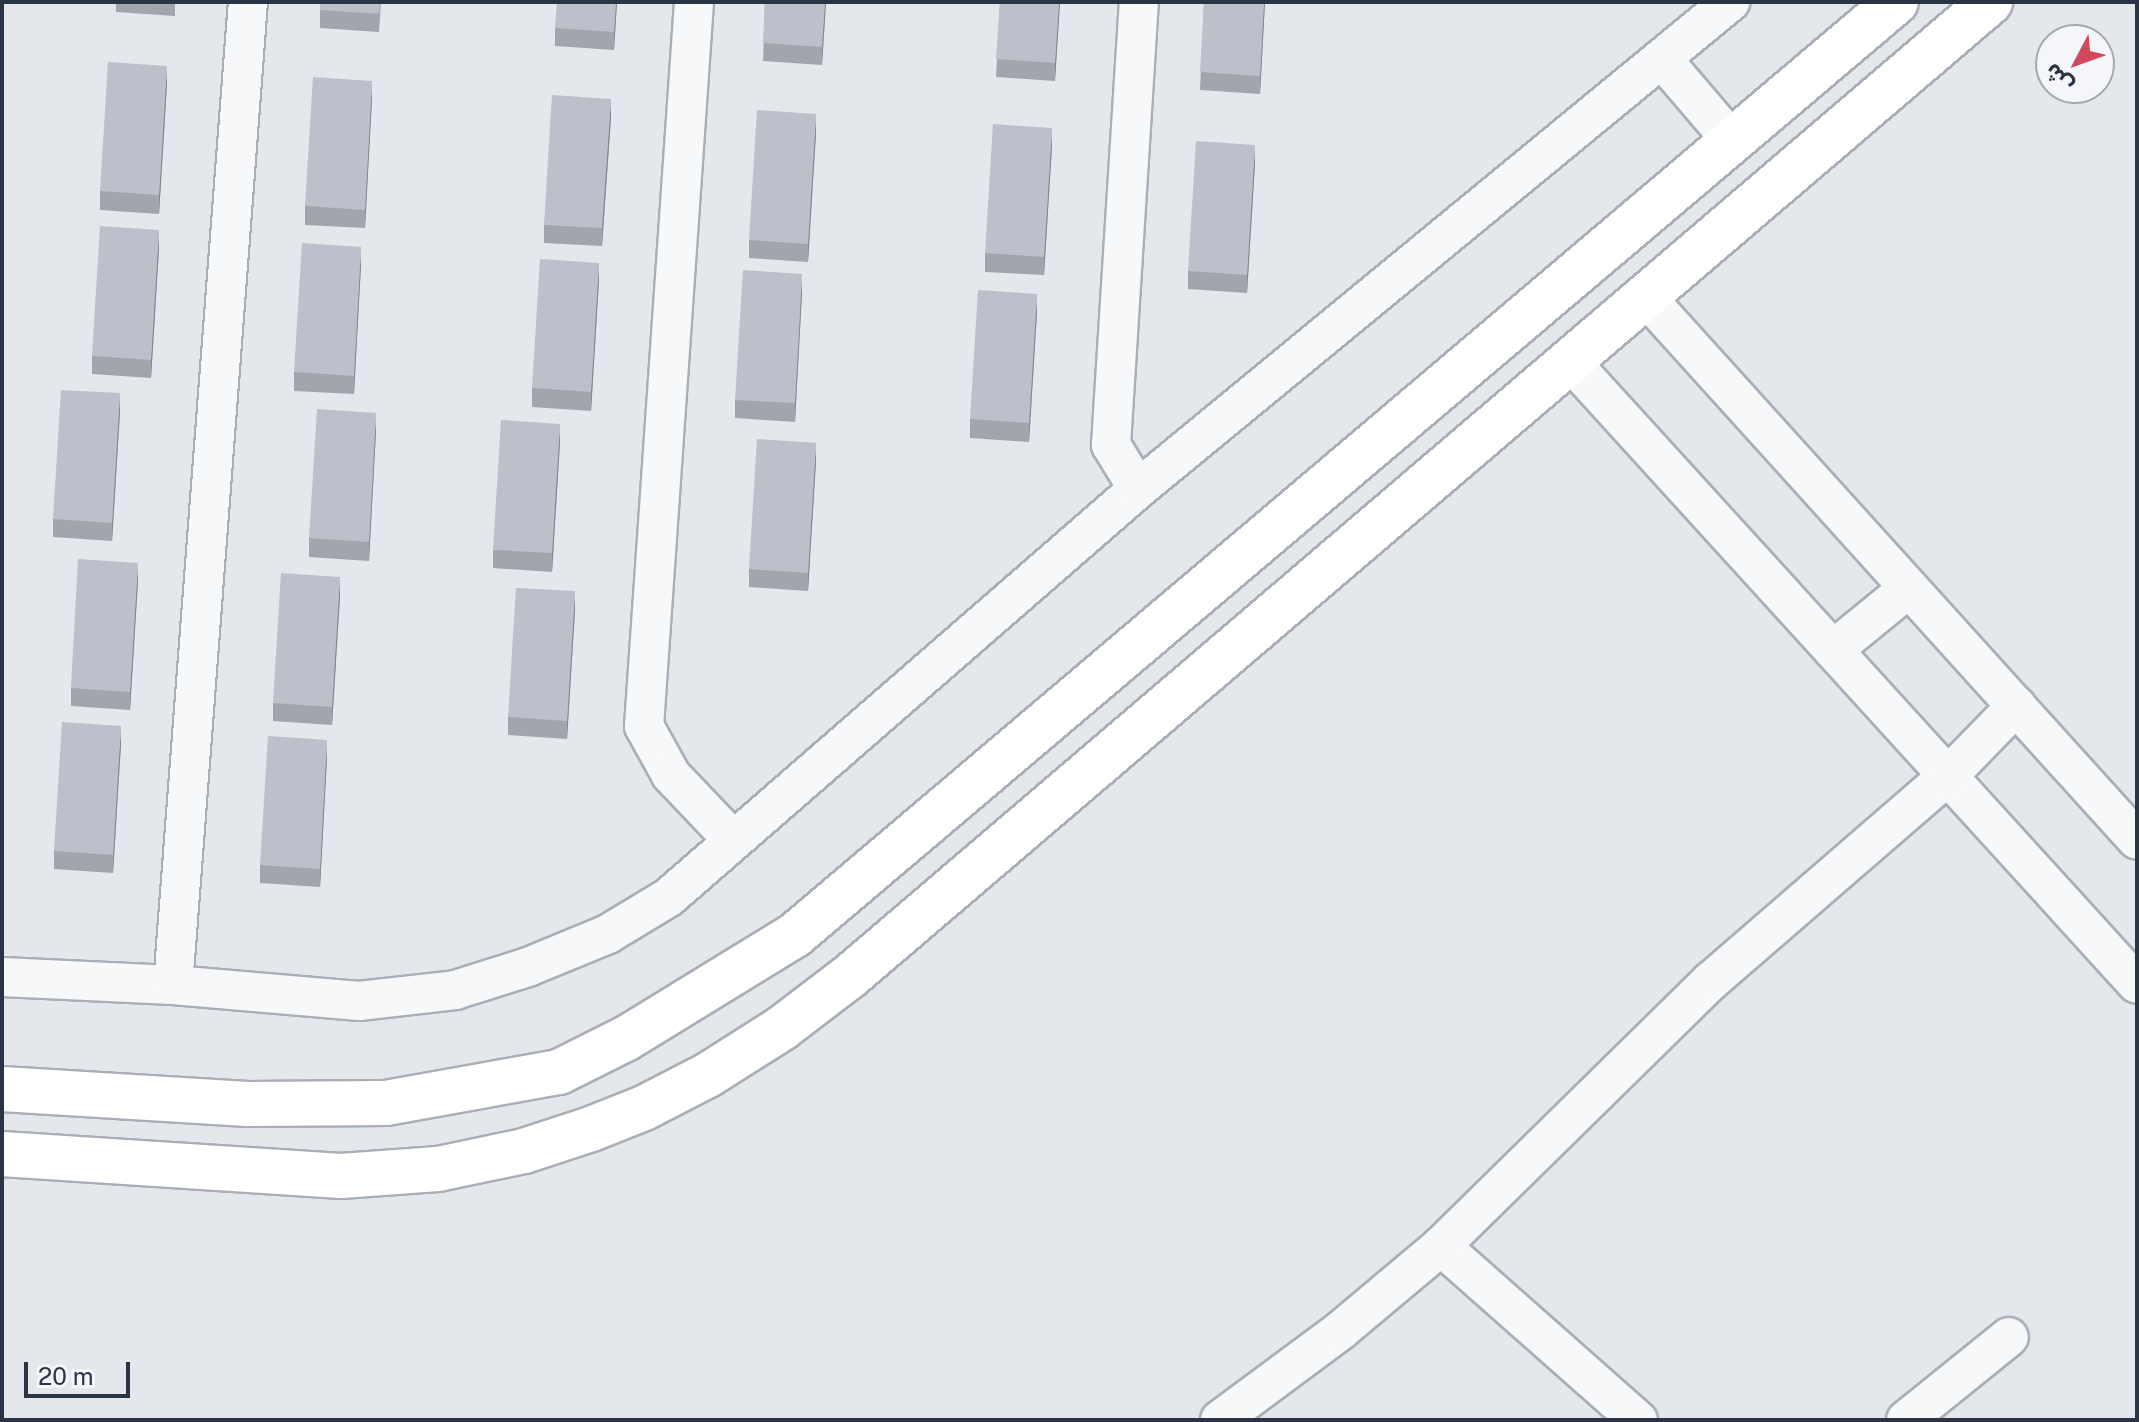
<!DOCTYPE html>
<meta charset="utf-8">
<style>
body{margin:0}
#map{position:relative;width:2139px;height:1422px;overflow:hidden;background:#e4e7ec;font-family:"Public Sans","Noto Sans Arabic",sans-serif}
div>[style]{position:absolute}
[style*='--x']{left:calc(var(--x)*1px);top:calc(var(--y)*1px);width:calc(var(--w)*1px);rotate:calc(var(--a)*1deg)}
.roads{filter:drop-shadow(2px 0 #a9aeb7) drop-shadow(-2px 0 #a9aeb7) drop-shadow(0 2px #a9aeb7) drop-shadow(0 -2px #a9aeb7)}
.minor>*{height:38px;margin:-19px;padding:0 19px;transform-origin:19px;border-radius:19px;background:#f7f8fa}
.major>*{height:44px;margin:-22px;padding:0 22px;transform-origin:22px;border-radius:22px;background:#fff}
.wall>*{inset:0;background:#a1a5ae}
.shaded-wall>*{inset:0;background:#83868d}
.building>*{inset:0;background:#bbc0ca}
span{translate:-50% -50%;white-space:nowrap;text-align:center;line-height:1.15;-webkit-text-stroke:7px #f4f6f9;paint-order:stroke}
.frame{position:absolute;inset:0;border:4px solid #2b3445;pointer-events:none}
.north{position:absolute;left:2035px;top:24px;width:80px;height:80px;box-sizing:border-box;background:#f4f6f9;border:2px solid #a4a8b1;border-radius:50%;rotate:229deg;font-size:22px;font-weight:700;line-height:32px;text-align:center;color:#2b3445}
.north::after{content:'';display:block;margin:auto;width:28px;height:36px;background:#d1495b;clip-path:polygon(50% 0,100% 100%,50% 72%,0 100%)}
.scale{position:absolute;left:24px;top:1362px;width:106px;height:36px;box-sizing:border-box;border:4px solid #2b3445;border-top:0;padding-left:10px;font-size:24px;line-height:28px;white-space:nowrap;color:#2b3445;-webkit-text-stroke:6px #f4f6f9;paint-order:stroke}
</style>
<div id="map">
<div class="roads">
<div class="minor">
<div style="--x:694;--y:2;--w:726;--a:93.95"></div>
<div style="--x:644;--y:726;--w:56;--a:61.1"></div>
<div style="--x:671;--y:775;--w:90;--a:46.4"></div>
<div style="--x:1663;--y:60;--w:109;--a:49.5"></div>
<div style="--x:1645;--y:296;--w:733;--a:47.87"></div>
<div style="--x:1570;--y:361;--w:842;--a:47.69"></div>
<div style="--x:1138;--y:489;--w:52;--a:-121.5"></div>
<div style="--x:1111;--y:445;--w:444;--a:-86.4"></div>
<div style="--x:1833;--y:650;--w:98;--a:-39.2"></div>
<div style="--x:2;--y:977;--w:171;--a:2.7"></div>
<div style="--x:173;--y:985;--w:187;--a:4.9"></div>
<div style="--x:359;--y:1001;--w:97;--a:-6.5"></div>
<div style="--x:455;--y:990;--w:77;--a:-17.5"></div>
<div style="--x:528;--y:967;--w:87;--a:-22.4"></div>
<div style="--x:608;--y:934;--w:71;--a:-31.2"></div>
<div style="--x:669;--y:897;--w:622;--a:-41.02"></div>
<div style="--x:1138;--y:489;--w:767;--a:-39.44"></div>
<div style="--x:173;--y:985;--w:986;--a:-85.64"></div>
<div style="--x:1441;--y:1246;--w:263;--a:41.5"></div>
<div style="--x:1220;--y:1420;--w:151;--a:-36.6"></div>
<div style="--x:1341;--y:1330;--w:131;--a:-40"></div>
<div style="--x:1441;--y:1246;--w:378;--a:-44.5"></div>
<div style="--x:1711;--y:981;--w:313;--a:-40.9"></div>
<div style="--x:1948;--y:776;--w:98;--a:-45.8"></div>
<div style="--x:1906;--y:1420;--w:132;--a:-38.9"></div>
</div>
<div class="major">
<div style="--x:2;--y:1089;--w:246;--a:3.5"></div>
<div style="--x:248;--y:1104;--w:138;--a:-0.4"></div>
<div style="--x:386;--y:1103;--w:176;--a:-10.2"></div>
<div style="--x:559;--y:1072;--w:76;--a:-26.6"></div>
<div style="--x:627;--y:1038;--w:197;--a:-31.5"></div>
<div style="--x:795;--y:935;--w:1443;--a:-40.28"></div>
<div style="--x:2;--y:1154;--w:340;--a:3.7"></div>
<div style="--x:341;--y:1176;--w:97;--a:-4.1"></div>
<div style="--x:438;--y:1169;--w:88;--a:-11.8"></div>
<div style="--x:524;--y:1151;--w:71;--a:-18.2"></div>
<div style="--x:591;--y:1129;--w:57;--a:-21.6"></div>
<div style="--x:644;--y:1108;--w:72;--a:-27.3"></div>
<div style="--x:708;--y:1075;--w:88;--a:-32.4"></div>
<div style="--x:782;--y:1028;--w:84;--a:-37.3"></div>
<div style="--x:849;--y:977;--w:1501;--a:-40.51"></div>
</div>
</div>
<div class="wall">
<div style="clip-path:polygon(116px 2px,175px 2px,175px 16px,116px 12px)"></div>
<div style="clip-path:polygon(320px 2px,381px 2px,379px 32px,320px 28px)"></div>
<div style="clip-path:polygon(617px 2px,614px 50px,555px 46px,555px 28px)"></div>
<div style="clip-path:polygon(765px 2px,826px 2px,822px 65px,763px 61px)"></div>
<div style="clip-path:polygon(1000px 2px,1060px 2px,1055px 81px,996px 77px)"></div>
<div style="clip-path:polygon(1204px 2px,1265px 2px,1260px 94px,1200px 90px)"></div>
<div style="clip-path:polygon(167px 84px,159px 214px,100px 210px,100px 191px)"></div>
<div style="clip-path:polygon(372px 99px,365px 228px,305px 225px,305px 206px)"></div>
<div style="clip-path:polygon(611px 117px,602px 246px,544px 243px,544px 225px)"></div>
<div style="clip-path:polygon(816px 133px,808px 262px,749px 258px,749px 240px)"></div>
<div style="clip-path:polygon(1052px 146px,1044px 275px,985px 272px,985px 253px)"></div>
<div style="clip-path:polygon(1255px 163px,1247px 293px,1188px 289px,1188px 271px)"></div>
<div style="clip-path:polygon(159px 249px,151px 378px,92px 374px,92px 356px)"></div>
<div style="clip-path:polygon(361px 265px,354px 394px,294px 391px,294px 372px)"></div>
<div style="clip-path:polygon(599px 281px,591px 411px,532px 407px,532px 388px)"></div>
<div style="clip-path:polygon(802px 292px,795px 422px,735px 418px,735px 400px)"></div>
<div style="clip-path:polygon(1037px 312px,1029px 442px,970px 438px,970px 419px)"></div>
<div style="clip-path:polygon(120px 412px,112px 541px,53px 537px,53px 519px)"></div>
<div style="clip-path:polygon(376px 431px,369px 561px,309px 557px,309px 538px)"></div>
<div style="clip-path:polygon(560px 442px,552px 572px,493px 568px,493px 550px)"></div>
<div style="clip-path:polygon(816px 461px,808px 591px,749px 587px,749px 569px)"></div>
<div style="clip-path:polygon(138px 581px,130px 710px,71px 706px,71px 688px)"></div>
<div style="clip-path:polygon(340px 596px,332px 725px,273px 721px,273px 703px)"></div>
<div style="clip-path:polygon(575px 610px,567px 739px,508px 735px,508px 717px)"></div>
<div style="clip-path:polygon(121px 744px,113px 873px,54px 869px,54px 851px)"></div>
<div style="clip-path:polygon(327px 758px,320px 887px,260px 883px,260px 865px)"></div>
</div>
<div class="shaded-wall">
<div style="clip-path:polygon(616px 2px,617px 2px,614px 50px,614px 32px)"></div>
<div style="clip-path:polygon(825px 2px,826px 2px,822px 65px,822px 47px)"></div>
<div style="clip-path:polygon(1059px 2px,1060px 2px,1055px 81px,1055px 63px)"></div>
<div style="clip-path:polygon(1264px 2px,1265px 2px,1260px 94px,1260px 76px)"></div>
<div style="clip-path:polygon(167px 66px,167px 84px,159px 214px,159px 195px)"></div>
<div style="clip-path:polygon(372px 81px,372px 99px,365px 228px,365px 210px)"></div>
<div style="clip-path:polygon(611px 99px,611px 117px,602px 246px,602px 228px)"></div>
<div style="clip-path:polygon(816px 114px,816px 133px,808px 262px,808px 244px)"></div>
<div style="clip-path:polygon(1052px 128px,1052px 146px,1044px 275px,1044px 257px)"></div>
<div style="clip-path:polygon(1255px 145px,1255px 163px,1247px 293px,1247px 275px)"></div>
<div style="clip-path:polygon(159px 230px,159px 249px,151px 378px,151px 360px)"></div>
<div style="clip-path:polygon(361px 247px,361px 265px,354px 394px,354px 376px)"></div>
<div style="clip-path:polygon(599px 263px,599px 281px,591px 411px,591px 392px)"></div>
<div style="clip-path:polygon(802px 274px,802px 292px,795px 422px,795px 403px)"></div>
<div style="clip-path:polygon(1037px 294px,1037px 312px,1029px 442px,1029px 423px)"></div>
<div style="clip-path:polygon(120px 393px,120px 412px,112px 541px,112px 523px)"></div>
<div style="clip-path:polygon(376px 413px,376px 431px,369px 561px,369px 542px)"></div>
<div style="clip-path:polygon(560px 424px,560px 442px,552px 572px,552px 553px)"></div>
<div style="clip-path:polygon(816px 443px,816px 461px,808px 591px,808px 573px)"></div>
<div style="clip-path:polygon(138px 563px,138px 581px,130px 710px,130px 692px)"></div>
<div style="clip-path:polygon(340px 577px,340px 596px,332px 725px,332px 707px)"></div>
<div style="clip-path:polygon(575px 591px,575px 610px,567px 739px,567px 721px)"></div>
<div style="clip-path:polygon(121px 726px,121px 744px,113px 873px,113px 855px)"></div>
<div style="clip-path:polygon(327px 740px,327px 758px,320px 887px,320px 869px)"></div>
</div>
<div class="building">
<div style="clip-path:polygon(320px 2px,380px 2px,379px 14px,320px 10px)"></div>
<div style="clip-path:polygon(557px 2px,616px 2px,614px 32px,555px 28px)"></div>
<div style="clip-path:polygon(765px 2px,825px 2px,822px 47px,763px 43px)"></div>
<div style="clip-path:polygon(1000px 2px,1059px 2px,1055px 63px,996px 59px)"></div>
<div style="clip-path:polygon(1204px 2px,1264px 2px,1260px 76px,1200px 72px)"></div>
<div style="clip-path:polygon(108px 62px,167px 66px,159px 195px,100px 191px)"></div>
<div style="clip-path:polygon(313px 77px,372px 81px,365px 210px,305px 206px)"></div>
<div style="clip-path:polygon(552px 95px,611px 99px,602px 228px,544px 225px)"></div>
<div style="clip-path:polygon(757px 110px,816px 114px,808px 244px,749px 240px)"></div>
<div style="clip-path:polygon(993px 124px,1052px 128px,1044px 257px,985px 253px)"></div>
<div style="clip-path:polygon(1196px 141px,1255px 145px,1247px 275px,1188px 271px)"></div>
<div style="clip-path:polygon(100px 226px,159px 230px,151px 360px,92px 356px)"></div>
<div style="clip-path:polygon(302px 243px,361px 247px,354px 376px,294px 372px)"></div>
<div style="clip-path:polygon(540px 259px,599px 263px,591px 392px,532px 388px)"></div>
<div style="clip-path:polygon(743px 270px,802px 274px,795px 403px,735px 400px)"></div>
<div style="clip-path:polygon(978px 290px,1037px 294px,1029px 423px,970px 419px)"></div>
<div style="clip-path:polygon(61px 390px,120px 393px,112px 523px,53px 519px)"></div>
<div style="clip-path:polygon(317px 409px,376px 413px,369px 542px,309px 538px)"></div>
<div style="clip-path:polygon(501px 420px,560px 424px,552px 553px,493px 550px)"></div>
<div style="clip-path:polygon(757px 439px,816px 443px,808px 573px,749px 569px)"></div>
<div style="clip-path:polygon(78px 559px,138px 563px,130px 692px,71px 688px)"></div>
<div style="clip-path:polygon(281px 573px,340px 577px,332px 707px,273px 703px)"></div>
<div style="clip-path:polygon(516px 588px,575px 591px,567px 721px,508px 717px)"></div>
<div style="clip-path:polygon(62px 722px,121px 726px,113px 855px,54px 851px)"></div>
<div style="clip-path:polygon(268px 736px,327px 740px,320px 869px,260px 865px)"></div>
</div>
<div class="frame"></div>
<div class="north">ش</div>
<div class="scale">20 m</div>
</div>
